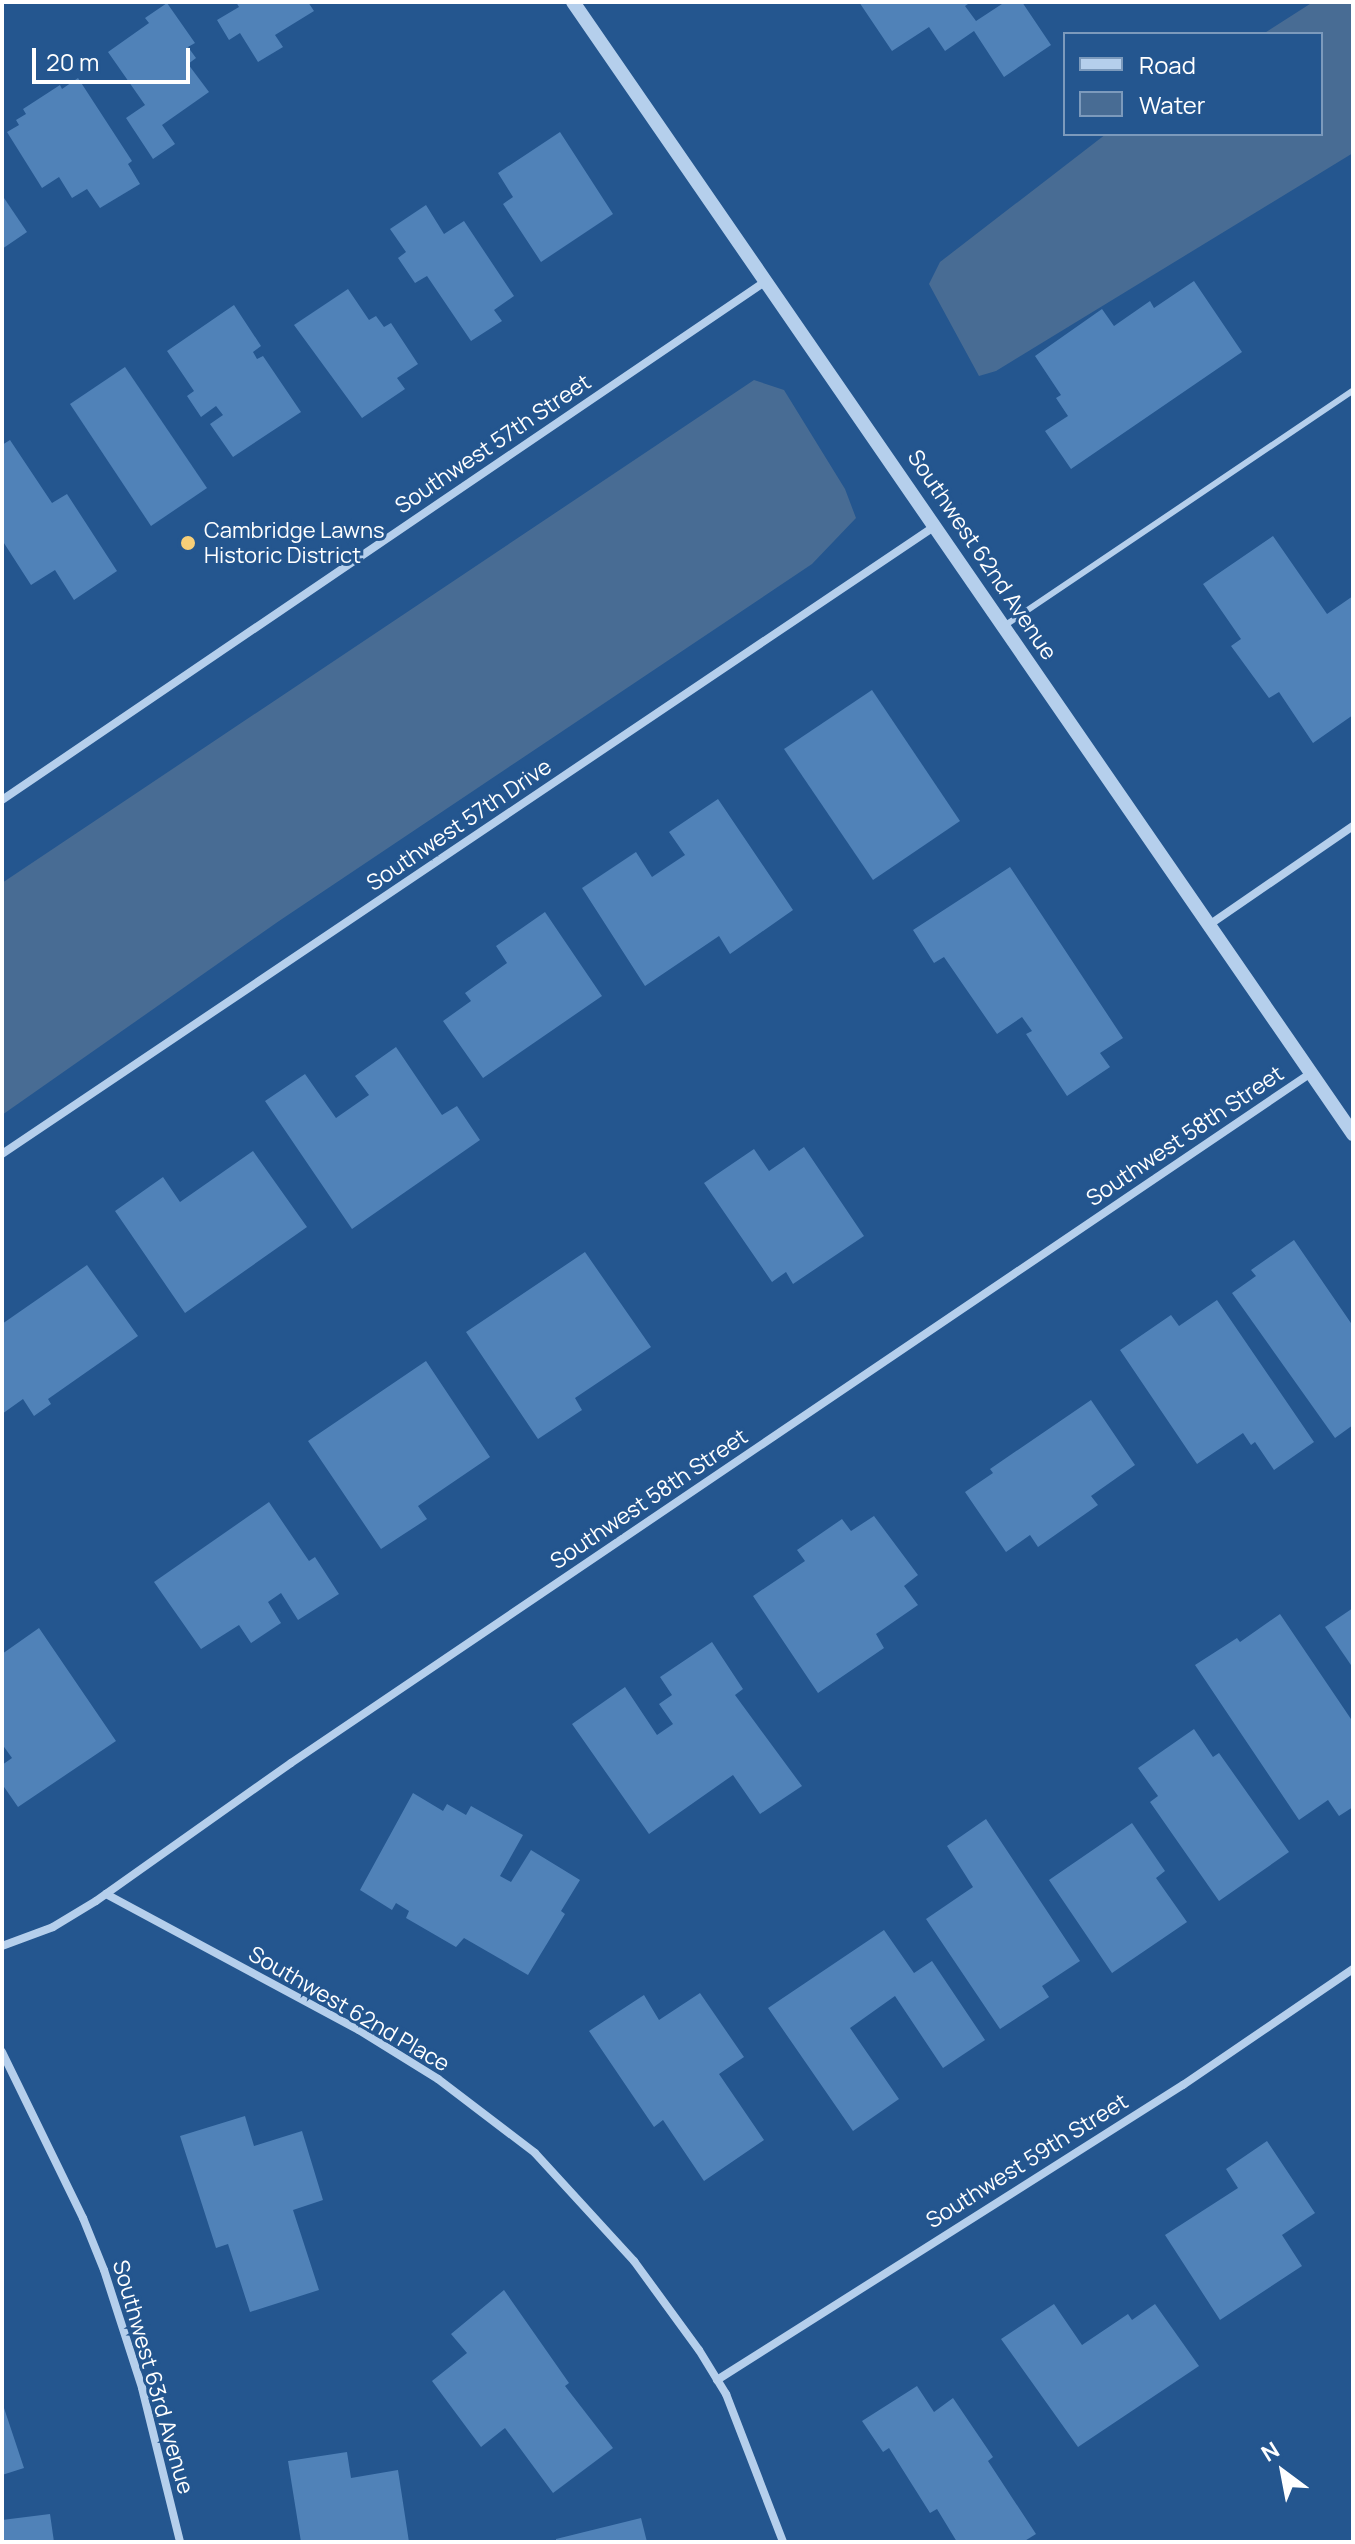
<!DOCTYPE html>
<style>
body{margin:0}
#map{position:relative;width:1355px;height:2544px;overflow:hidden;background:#24568f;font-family:Manrope,sans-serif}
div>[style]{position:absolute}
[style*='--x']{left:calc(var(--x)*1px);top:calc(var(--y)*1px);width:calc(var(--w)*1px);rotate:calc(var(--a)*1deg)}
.water>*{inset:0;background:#486c94}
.building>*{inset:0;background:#5082b8}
.service>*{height:6px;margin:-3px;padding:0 3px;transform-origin:3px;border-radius:3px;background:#b5cfec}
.minor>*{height:8px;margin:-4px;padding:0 4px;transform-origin:4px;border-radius:4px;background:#b5cfec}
.tertiary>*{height:14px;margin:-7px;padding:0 7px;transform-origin:7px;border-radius:7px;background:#b5cfec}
.dots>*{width:22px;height:22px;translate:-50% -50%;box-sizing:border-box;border:4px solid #24568f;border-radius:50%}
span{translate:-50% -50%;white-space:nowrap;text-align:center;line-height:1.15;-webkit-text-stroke:6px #24568f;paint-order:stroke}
.street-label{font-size:22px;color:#fff}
.poi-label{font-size:22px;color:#fff}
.left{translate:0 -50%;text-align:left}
.frame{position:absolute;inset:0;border:4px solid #fff;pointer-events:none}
.legend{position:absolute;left:1063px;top:32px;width:260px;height:104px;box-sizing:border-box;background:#24568f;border:2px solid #7c9abc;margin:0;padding:10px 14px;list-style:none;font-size:24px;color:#fff}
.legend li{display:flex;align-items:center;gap:16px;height:40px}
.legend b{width:40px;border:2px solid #7c9abc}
.north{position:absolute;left:1243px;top:2432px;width:80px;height:80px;-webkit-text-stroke:6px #24568f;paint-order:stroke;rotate:328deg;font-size:22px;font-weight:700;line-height:32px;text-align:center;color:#fff}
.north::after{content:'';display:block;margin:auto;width:28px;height:36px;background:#fff;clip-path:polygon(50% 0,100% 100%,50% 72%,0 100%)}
.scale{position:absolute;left:32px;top:48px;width:158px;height:36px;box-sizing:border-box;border:4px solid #fff;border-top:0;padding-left:10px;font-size:24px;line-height:28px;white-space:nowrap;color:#fff;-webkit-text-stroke:6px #24568f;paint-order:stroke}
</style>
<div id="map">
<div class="water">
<div style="clip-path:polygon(1313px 2px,1353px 2px,1353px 153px,996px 371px,979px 376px,929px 284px,940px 262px,1106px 134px,1321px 134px,1321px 34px,1263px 34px)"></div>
<div style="clip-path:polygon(754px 380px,784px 390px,845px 489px,856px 518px,812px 564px,279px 921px,2px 1115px,2px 883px)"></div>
</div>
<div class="building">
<div style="clip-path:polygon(236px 2px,308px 2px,314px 11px,275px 35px,283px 47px,258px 62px,240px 33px,229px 40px,217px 20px,239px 7px)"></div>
<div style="clip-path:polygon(859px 2px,971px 2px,965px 6px,976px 21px,1005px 2px,1022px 2px,1051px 45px,1004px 77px,974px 31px,945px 51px,929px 27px,892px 51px)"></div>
<div style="clip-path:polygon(167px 3px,195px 43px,188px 47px,196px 58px,188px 64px,209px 92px,162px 125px,175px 144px,153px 159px,126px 118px,145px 105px,108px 52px,149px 23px,145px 18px)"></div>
<div style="clip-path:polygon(78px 78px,132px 161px,128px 164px,140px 184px,100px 208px,87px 189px,72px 198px,59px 177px,42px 188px,7px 132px,19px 125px,16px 120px,26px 114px,23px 109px,60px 85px,62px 89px)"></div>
<div style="clip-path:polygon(560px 132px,613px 214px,541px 262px,503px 204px,513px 197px,498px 173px)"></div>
<div style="clip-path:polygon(2px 195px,27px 232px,2px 249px)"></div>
<div style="clip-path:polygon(426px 205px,444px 234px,464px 221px,514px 296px,494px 310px,502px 321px,471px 341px,427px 276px,415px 283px,398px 258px,406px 252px,390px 229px)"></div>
<div style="clip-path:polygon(1194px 281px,1242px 352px,1071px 469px,1045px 431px,1068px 416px,1056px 398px,1061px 395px,1035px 356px,1102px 309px,1114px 326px,1150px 301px,1154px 308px)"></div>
<div style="clip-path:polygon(348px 289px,369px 320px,376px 316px,384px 327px,391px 323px,418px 364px,397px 378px,405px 389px,362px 418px,294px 325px)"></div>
<div style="clip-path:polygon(234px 305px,261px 346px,253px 352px,257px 359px,263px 356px,301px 412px,233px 457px,210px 424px,223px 415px,216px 406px,201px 417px,187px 396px,194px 391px,167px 351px)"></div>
<div style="clip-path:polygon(125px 367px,207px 488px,151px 526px,70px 404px)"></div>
<div style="clip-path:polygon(10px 440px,52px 503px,67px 494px,117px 571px,74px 600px,55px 570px,31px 585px,2px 540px,2px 445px)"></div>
<div style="clip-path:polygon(1273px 536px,1327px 614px,1353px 596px,1353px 715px,1313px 743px,1279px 692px,1269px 698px,1231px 646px,1241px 639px,1203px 584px)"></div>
<div style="clip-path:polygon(872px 690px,960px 821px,873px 880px,784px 749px)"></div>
<div style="clip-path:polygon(718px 799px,793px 910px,730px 954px,719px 936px,645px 986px,582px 888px,636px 852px,652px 877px,685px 855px,669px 832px)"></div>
<div style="clip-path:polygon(1010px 867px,1123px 1038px,1100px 1053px,1110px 1067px,1067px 1096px,1026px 1034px,1032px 1031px,1022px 1017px,997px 1034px,944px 957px,934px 963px,913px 930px)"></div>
<div style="clip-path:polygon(545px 912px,602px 996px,483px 1078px,443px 1021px,471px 1001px,465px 993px,507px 963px,496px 946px)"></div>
<div style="clip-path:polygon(396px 1047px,442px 1115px,457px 1106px,480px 1140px,352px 1229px,265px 1101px,305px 1074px,336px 1118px,369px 1095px,355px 1076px)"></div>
<div style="clip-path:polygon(804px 1147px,864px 1236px,793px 1284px,786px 1272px,772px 1282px,704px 1183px,754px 1149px,769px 1171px)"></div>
<div style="clip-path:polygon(253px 1151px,307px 1227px,185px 1313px,115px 1211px,163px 1177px,180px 1202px)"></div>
<div style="clip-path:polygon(1294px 1240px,1353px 1326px,1353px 1425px,1335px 1438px,1232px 1293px,1256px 1276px,1251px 1270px)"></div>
<div style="clip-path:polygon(585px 1252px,651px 1347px,575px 1398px,582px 1410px,538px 1439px,466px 1332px)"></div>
<div style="clip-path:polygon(87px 1265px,138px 1336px,48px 1399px,51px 1404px,34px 1416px,23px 1399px,2px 1414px,2px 1324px)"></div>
<div style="clip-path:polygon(1217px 1300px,1314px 1442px,1274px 1470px,1255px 1442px,1251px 1445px,1243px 1433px,1197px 1464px,1120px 1350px,1171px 1315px,1179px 1326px)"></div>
<div style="clip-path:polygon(426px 1361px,490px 1457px,418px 1506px,427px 1519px,381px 1549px,308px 1441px)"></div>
<div style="clip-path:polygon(1091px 1400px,1135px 1465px,1091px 1496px,1098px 1505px,1038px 1547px,1030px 1535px,1006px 1552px,965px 1492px,993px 1473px,990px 1469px)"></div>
<div style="clip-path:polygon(269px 1502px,309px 1561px,315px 1557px,339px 1594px,298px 1620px,281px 1593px,268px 1602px,281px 1623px,251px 1643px,239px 1625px,201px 1649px,154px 1582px)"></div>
<div style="clip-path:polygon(874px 1516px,918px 1575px,904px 1586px,918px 1605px,876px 1634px,884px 1648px,818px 1693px,753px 1596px,805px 1561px,797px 1550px,842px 1519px,851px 1531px)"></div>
<div style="clip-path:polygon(1353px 1608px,1353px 1668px,1325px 1627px)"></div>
<div style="clip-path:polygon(1280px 1614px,1353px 1722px,1353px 1807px,1339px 1816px,1328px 1800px,1299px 1820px,1195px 1665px,1237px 1638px,1240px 1642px)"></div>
<div style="clip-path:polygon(39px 1628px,116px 1741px,18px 1807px,2px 1784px,2px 1765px,12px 1758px,2px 1744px,2px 1654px)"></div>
<div style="clip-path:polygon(712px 1642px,743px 1689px,735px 1695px,802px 1786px,760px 1814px,733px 1775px,649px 1834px,572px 1724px,625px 1687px,657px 1735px,673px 1724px,659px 1704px,672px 1695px,660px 1677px)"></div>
<div style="clip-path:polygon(1194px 1729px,1213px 1757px,1219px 1753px,1289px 1852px,1219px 1901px,1150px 1802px,1158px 1796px,1138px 1768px)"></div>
<div style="clip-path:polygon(413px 1793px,443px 1811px,447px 1804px,466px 1815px,471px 1806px,523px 1835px,500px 1876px,511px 1882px,531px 1850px,580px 1880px,561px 1911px,565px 1914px,528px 1975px,464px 1938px,456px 1947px,406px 1918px,409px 1911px,396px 1903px,392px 1910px,360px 1890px)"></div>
<div style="clip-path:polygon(986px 1819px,1080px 1961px,1042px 1986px,1049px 1997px,1000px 2029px,926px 1919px,973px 1887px,947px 1846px)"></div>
<div style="clip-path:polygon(1132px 1823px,1165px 1871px,1156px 1878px,1187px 1922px,1112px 1973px,1049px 1880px)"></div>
<div style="clip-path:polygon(884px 1930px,914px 1973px,932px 1961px,985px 2040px,943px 2068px,895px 1996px,850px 2028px,899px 2099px,853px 2131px,768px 2008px)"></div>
<div style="clip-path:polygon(700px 1993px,744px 2057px,719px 2074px,764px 2140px,704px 2181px,663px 2120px,654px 2127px,589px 2031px,644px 1995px,659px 2020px)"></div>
<div style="clip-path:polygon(245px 2116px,254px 2146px,302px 2131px,323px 2200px,293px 2210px,319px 2290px,250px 2312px,228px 2244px,216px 2248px,180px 2136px)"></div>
<div style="clip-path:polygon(1267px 2141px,1315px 2213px,1282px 2235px,1302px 2266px,1220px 2320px,1165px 2235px,1238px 2188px,1226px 2169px)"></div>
<div style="clip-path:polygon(504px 2290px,569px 2383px,565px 2386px,613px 2448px,553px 2493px,505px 2428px,481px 2447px,432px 2381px,467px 2353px,451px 2334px)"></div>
<div style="clip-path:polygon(1054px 2304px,1082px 2345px,1128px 2314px,1132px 2320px,1155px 2304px,1199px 2366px,1078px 2447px,1001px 2339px)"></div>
<div style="clip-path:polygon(917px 2386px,934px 2412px,953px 2398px,993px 2457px,988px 2461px,1036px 2534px,1023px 2542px,957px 2542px,937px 2509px,930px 2513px,889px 2448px,883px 2452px,862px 2421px)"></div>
<div style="clip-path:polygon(2px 2402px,24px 2468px,2px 2475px)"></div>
<div style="clip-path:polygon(347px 2452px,351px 2478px,398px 2470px,409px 2542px,301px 2542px,288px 2461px)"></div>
<div style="clip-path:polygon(50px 2514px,54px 2542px,2px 2542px,2px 2520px)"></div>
<div style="clip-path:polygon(641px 2518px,647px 2542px,556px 2542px,556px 2539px)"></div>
</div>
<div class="service">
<div style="--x:1004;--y:626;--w:421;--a:-34"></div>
</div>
<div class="minor">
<div style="--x:2;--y:800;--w:924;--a:-34.19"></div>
<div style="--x:1209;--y:925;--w:175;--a:-34.5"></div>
<div style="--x:2;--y:1154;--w:1125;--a:-33.94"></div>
<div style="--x:106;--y:1894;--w:287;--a:28.3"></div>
<div style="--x:359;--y:2030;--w:93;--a:31.8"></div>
<div style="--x:438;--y:2079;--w:122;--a:37.3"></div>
<div style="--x:535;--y:2153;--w:147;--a:47.5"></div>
<div style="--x:634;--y:2261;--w:110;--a:53.9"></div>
<div style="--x:699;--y:2350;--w:52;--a:58.5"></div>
<div style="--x:726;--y:2394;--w:159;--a:68.9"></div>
<div style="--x:2;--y:1946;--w:54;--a:-20.4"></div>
<div style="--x:53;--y:1927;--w:50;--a:-31.2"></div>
<div style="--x:96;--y:1901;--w:239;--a:-35.3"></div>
<div style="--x:291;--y:1763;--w:1231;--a:-34.08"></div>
<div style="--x:2;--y:2052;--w:185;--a:64"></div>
<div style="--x:83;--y:2218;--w:56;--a:68"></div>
<div style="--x:104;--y:2270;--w:124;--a:72.1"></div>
<div style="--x:142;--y:2388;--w:159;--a:76.1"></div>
<div style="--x:717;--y:2380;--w:552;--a:-32.34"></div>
<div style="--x:1183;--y:2085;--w:206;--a:-34.3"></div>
</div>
<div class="tertiary">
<div style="--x:573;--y:2;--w:1375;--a:55.43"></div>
</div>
<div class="dots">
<div style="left:188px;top:543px;background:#f6ce78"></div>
</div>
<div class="street-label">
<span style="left:493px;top:444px;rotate:-34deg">Southwest 57th Street</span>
<span style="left:982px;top:555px;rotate:56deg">Southwest 62nd Avenue</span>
<span style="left:459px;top:825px;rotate:-34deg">Southwest 57th Drive</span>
<span style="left:1185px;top:1136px;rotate:-34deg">Southwest 58th Street</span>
<span style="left:649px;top:1499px;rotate:-34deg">Southwest 58th Street</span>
<span style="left:349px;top:2009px;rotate:30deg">Southwest 62nd Place</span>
<span style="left:1027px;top:2161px;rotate:-32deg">Southwest 59th Street</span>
<span style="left:153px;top:2377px;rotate:74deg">Southwest 63rd Avenue</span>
</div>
<div class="poi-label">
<span class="left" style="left:204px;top:543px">Cambridge Lawns<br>Historic District</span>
</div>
<div class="frame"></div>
<ul class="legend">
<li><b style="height:10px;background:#b5cfec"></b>Road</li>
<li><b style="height:22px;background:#486c94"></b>Water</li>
</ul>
<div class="north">N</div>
<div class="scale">20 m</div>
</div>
